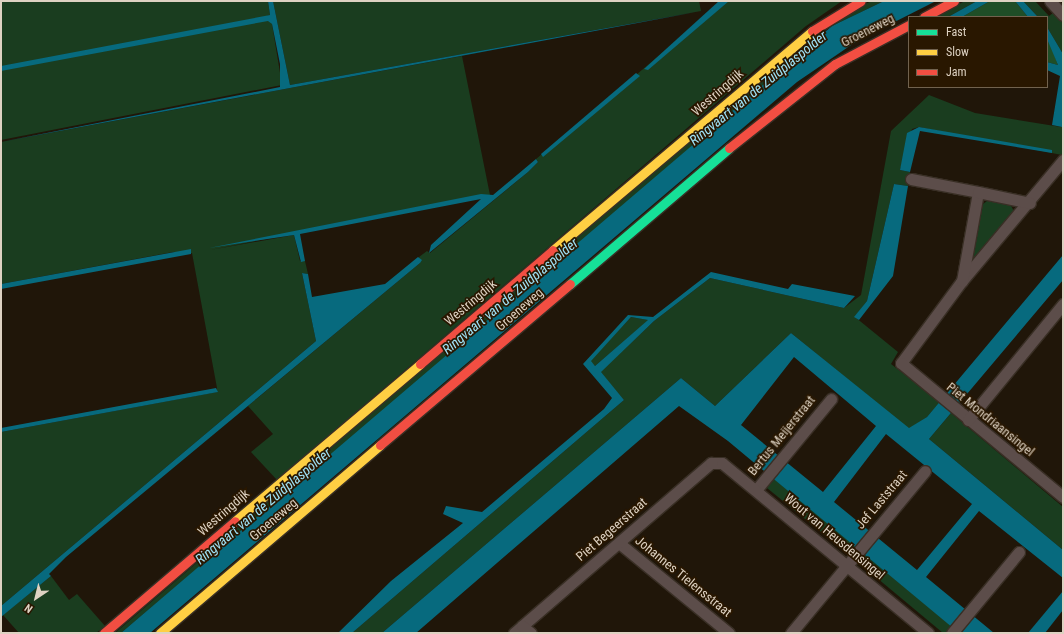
<!DOCTYPE html>
<style>
body{margin:0}
#map{position:relative;width:1064px;height:634px;overflow:hidden;background:#201609;font-family:"Roboto Condensed",sans-serif}
div>[style]{position:absolute}
[style*='--x']{left:calc(var(--x)*1px);top:calc(var(--y)*1px);width:calc(var(--w)*1px);rotate:calc(var(--a)*1deg)}
.green>*{inset:0;background:#1a3d1f}
.forest>*{inset:0;background:#1f4e27}
.water>*{inset:0;background:#076a7e}
.roads{filter:drop-shadow(1px 0 #392f25) drop-shadow(-1px 0 #392f25) drop-shadow(0 1px #392f25) drop-shadow(0 -1px #392f25)}
.street>*{height:11px;margin:-5.5px;padding:0 5.5px;transform-origin:5.5px;border-radius:5.5px;background:#5c4d4a}
.fast>*{height:9px;margin:-4.5px;padding:0 4.5px;transform-origin:4.5px;border-radius:4.5px;background:#16e098}
.slow>*{height:9px;margin:-4.5px;padding:0 4.5px;transform-origin:4.5px;border-radius:4.5px;background:#ffcf43}
.jam>*{height:9px;margin:-4.5px;padding:0 4.5px;transform-origin:4.5px;border-radius:4.5px;background:#f24e42}
span{translate:-50% -50%;white-space:nowrap;text-align:center;line-height:1.15;-webkit-text-stroke:3.5px #291700;paint-order:stroke}
.street-label{font-size:13px;color:#ded2c2}
.water-label{font-size:14px;color:#a0e3f7;font-style:italic}
.frame{position:absolute;inset:0;border:2px solid #ded2c2;pointer-events:none}
.legend{position:absolute;left:908px;top:16px;width:140px;height:72px;box-sizing:border-box;background:#291700;border:1px solid #71624e;margin:0;padding:5px 7px;list-style:none;font-size:12px;color:#ded2c2}
.legend li{display:flex;align-items:center;gap:8px;height:20px}
.legend b{width:20px;border:1px solid #71624e}
.north{position:absolute;left:16px;top:578px;width:40px;height:40px;-webkit-text-stroke:3px #291700;paint-order:stroke;rotate:215deg;font-size:11px;font-weight:700;line-height:16px;text-align:center;color:#ded2c2}
.north::after{content:'';display:block;margin:auto;width:14px;height:18px;background:#ded2c2;clip-path:polygon(50% 0,100% 100%,50% 72%,0 100%)}
</style>
<div id="map">
<div class="green">
<div style="clip-path:polygon(1px 1px,268px 1px,270px 15px,267px 16px,272px 24px,282px 85px,1px 140px)"></div>
<div style="clip-path:polygon(273px 1px,699px 1px,701px 11px,290px 85px)"></div>
<div style="clip-path:polygon(724px 1px,842px 1px,806px 26px,277px 480px,251px 452px,273px 434px,248px 406px,420px 263px,419px 257px,427px 251px,430px 253px,528px 172px,538px 162px,536px 159px)"></div>
<div style="clip-path:polygon(872px 1px,884px 1px,832px 26px,361px 430px,121px 633px,115px 633px,755px 84px,858px 7px)"></div>
<div style="clip-path:polygon(965px 1px,977px 1px,948px 17px,934px 17px)"></div>
<div style="clip-path:polygon(1023px 1px,1035px 1px,1049px 16px,1053px 13px,1063px 23px,1063px 54px,1047px 27px,1047px 17px,1038px 17px)"></div>
<div style="clip-path:polygon(462px 56px,490px 195px,210px 250px,294px 235px,300px 261px,305px 261px,308px 274px,302px 273px,316px 341px,1px 606px,1px 432px,217px 392px,217px 388px,192px 253px,173px 252px,1px 284px,1px 142px)"></div>
<div style="clip-path:polygon(929px 95px,975px 113px,1061px 127px,1063px 110px,1063px 151px,1062px 155px,919px 127px,912px 129px,900px 170px,910px 172px,908px 186px,894px 184px,867px 301px,855px 317px,898px 352px,891px 364px,940px 402px,927px 417px,909px 429px,791px 333px,715px 406px,681px 378px,382px 633px,352px 633px,624px 400px,600px 372px,654px 321px,710px 278px,844px 308px,861px 295px,891px 131px)"></div>
<div style="clip-path:polygon(987px 201px,1010px 204px,1015px 213px,972px 262px,979px 207px)"></div>
<div style="clip-path:polygon(631px 317px,649px 320px,595px 366px,590px 361px)"></div>
<div style="clip-path:polygon(951px 413px,1063px 507px,1063px 550px,929px 439px)"></div>
<div style="clip-path:polygon(772px 477px,856px 547px,852px 553px,847px 553px,767px 488px)"></div>
<div style="clip-path:polygon(863px 553px,953px 627px,948px 633px,943px 633px,859px 563px)"></div>
<div style="clip-path:polygon(51px 576px,69px 600px,77px 594px,105px 626px,96px 633px,19px 633px,3px 615px)"></div>
</div>
<div class="forest">
<div style="clip-path:polygon(990px 1px,1015px 1px,1028px 17px,962px 17px)"></div>
<div style="clip-path:polygon(1047px 39px,1052px 48px,1058px 65px,1047px 62px)"></div>
</div>
<div class="water">
<div style="clip-path:polygon(268px 1px,273px 1px,290px 85px,696px 12px,1px 142px,280px 87px,280px 64px,272px 24px,268px 21px,1px 71px,1px 66px,270px 15px)"></div>
<div style="clip-path:polygon(719px 1px,729px 1px,648px 70px,644px 69px)"></div>
<div style="clip-path:polygon(884px 1px,936px 1px,857px 41px,797px 82px,150px 633px,121px 633px,832px 26px)"></div>
<div style="clip-path:polygon(977px 1px,990px 1px,962px 17px,948px 17px)"></div>
<div style="clip-path:polygon(1015px 1px,1023px 1px,1038px 17px,1028px 17px)"></div>
<div style="clip-path:polygon(1047px 27px,1063px 54px,1062px 127px,1052px 125px,1060px 76px,1047px 70px,1047px 62px,1058px 65px,1047px 39px)"></div>
<div style="clip-path:polygon(636px 73px,640px 76px,543px 157px,541px 154px)"></div>
<div style="clip-path:polygon(919px 127px,1052px 150px,1052px 153px,920px 131px,910px 172px,900px 170px,907px 133px)"></div>
<div style="clip-path:polygon(536px 159px,538px 162px,528px 172px,429px 253px,431px 245px,481px 199px,300px 234px,305px 261px,301px 262px,294px 235px,209px 248px,481px 194px,493px 195px)"></div>
<div style="clip-path:polygon(894px 184px,908px 186px,893px 276px,859px 320px,854px 317px,867px 301px)"></div>
<div style="clip-path:polygon(191px 249px,191px 254px,1px 289px,1px 284px)"></div>
<div style="clip-path:polygon(evenodd,1063px 255px,1063px 280px,929px 439px,1063px 550px,1063px 578px,979px 511px,926px 577px,994px 633px,959px 633px,728px 441px,679px 406px,416px 633px,382px 633px,681px 378px,715px 406px,791px 333px,909px 428px,927px 417px,1063px 255px,794px 357px,876px 426px,823px 492px,741px 425px,794px 357px,1063px 255px,886px 434px,972px 504px,917px 570px,834px 502px,886px 434px)"></div>
<div style="clip-path:polygon(418px 257px,422px 260px,420px 263px,66px 557px,49px 574px,51px 576px,1px 617px,1px 606px,316px 341px,302px 273px,308px 274px,312px 297px,385px 284px)"></div>
<div style="clip-path:polygon(evenodd,711px 272px,788px 289px,792px 284px,855px 296px,844px 308px,710px 278px,654px 321px,601px 372px,624px 400px,352px 633px,338px 633px,391px 581px,463px 523px,443px 514px,446px 506px,482px 512px,604px 409px,612px 398px,583px 364px,628px 315px,653px 317px,711px 272px,631px 317px,648px 320px,595px 366px,591px 361px,631px 317px)"></div>
<div style="clip-path:polygon(216px 388px,218px 392px,1px 432px,1px 428px)"></div>
<div style="clip-path:polygon(1063px 591px,1063px 610px,1045px 633px,1028px 633px)"></div>
</div>
<div class="roads">
<div class="street">
<div style="--x:1050;--y:1;--w:19;--a:47"></div>
<div style="--x:1063;--y:160;--w:159;--a:129.9"></div>
<div style="--x:961;--y:282;--w:101;--a:126.5"></div>
<div style="--x:901;--y:363;--w:210;--a:39.6"></div>
<div style="--x:911;--y:179;--w:68;--a:11"></div>
<div style="--x:962;--y:281;--w:90;--a:-79.8"></div>
<div style="--x:978;--y:192;--w:53;--a:11.9"></div>
<div style="--x:968;--y:420;--w:150;--a:-50.7"></div>
<div style="--x:756;--y:490;--w:118;--a:-50.5"></div>
<div style="--x:619;--y:543;--w:142;--a:39.3"></div>
<div style="--x:522;--y:626;--w:250;--a:-40.8"></div>
<div style="--x:711;--y:463;--w:11;--a:0"></div>
<div style="--x:722;--y:463;--w:267;--a:39.5"></div>
<div style="--x:514;--y:633;--w:11;--a:-41"></div>
<div style="--x:522;--y:626;--w:11;--a:38"></div>
<div style="--x:791;--y:633;--w:210;--a:-50.4"></div>
<div style="--x:952;--y:633;--w:105;--a:-50.4"></div>
</div>
<div class="fast">
<div style="--x:570;--y:284;--w:209;--a:-40.5"></div>
</div>
<div class="slow">
<div style="--x:553;--y:250;--w:339;--a:-40.2"></div>
<div style="--x:235;--y:521;--w:243;--a:-40.3"></div>
<div style="--x:160;--y:633;--w:289;--a:-40.5"></div>
</div>
<div class="jam">
<div style="--x:924;--y:17;--w:34;--a:-28"></div>
<div style="--x:812;--y:31;--w:57;--a:-31.5"></div>
<div style="--x:729;--y:148;--w:135;--a:-38.4"></div>
<div style="--x:835;--y:64;--w:84;--a:-27.8"></div>
<div style="--x:420;--y:364;--w:175;--a:-40.6"></div>
<div style="--x:380;--y:445;--w:249;--a:-40.3"></div>
<div style="--x:104;--y:633;--w:172;--a:-40.5"></div>
</div>
</div>
<div class="street-label">
<span style="left:868px;top:31px;rotate:-27deg">Groeneweg</span>
<span style="left:718px;top:93px;rotate:-41deg">Westringdijk</span>
<span style="left:471px;top:303px;rotate:-40deg">Westringdijk</span>
<span style="left:520px;top:310px;rotate:-41deg">Groeneweg</span>
<span style="left:990px;top:420px;rotate:39deg">Piet Mondriaansingel</span>
<span style="left:782px;top:436px;rotate:-51deg">Bertus Meijerstraat</span>
<span style="left:882px;top:500px;rotate:-50deg">Jef Laststraat</span>
<span style="left:224px;top:513px;rotate:-41deg">Westringdijk</span>
<span style="left:274px;top:520px;rotate:-40deg">Groeneweg</span>
<span style="left:612px;top:530px;rotate:-41deg">Piet Begeerstraat</span>
<span style="left:834px;top:537px;rotate:40deg">Wout van Heusdensingel</span>
<span style="left:683px;top:577px;rotate:39deg">Johannes Tielensstraat</span>
</div>
<div class="water-label">
<span style="left:758px;top:88px;rotate:-39deg">Ringvaart van de Zuidplaspolder</span>
<span style="left:510px;top:296px;rotate:-40deg">Ringvaart van de Zuidplaspolder</span>
<span style="left:263px;top:506px;rotate:-40deg">Ringvaart van de Zuidplaspolder</span>
</div>
<div class="frame"></div>
<ul class="legend">
<li><b style="height:5px;background:#16e098"></b>Fast</li>
<li><b style="height:5px;background:#ffcf43"></b>Slow</li>
<li><b style="height:5px;background:#f24e42"></b>Jam</li>
</ul>
<div class="north">N</div>
</div>
